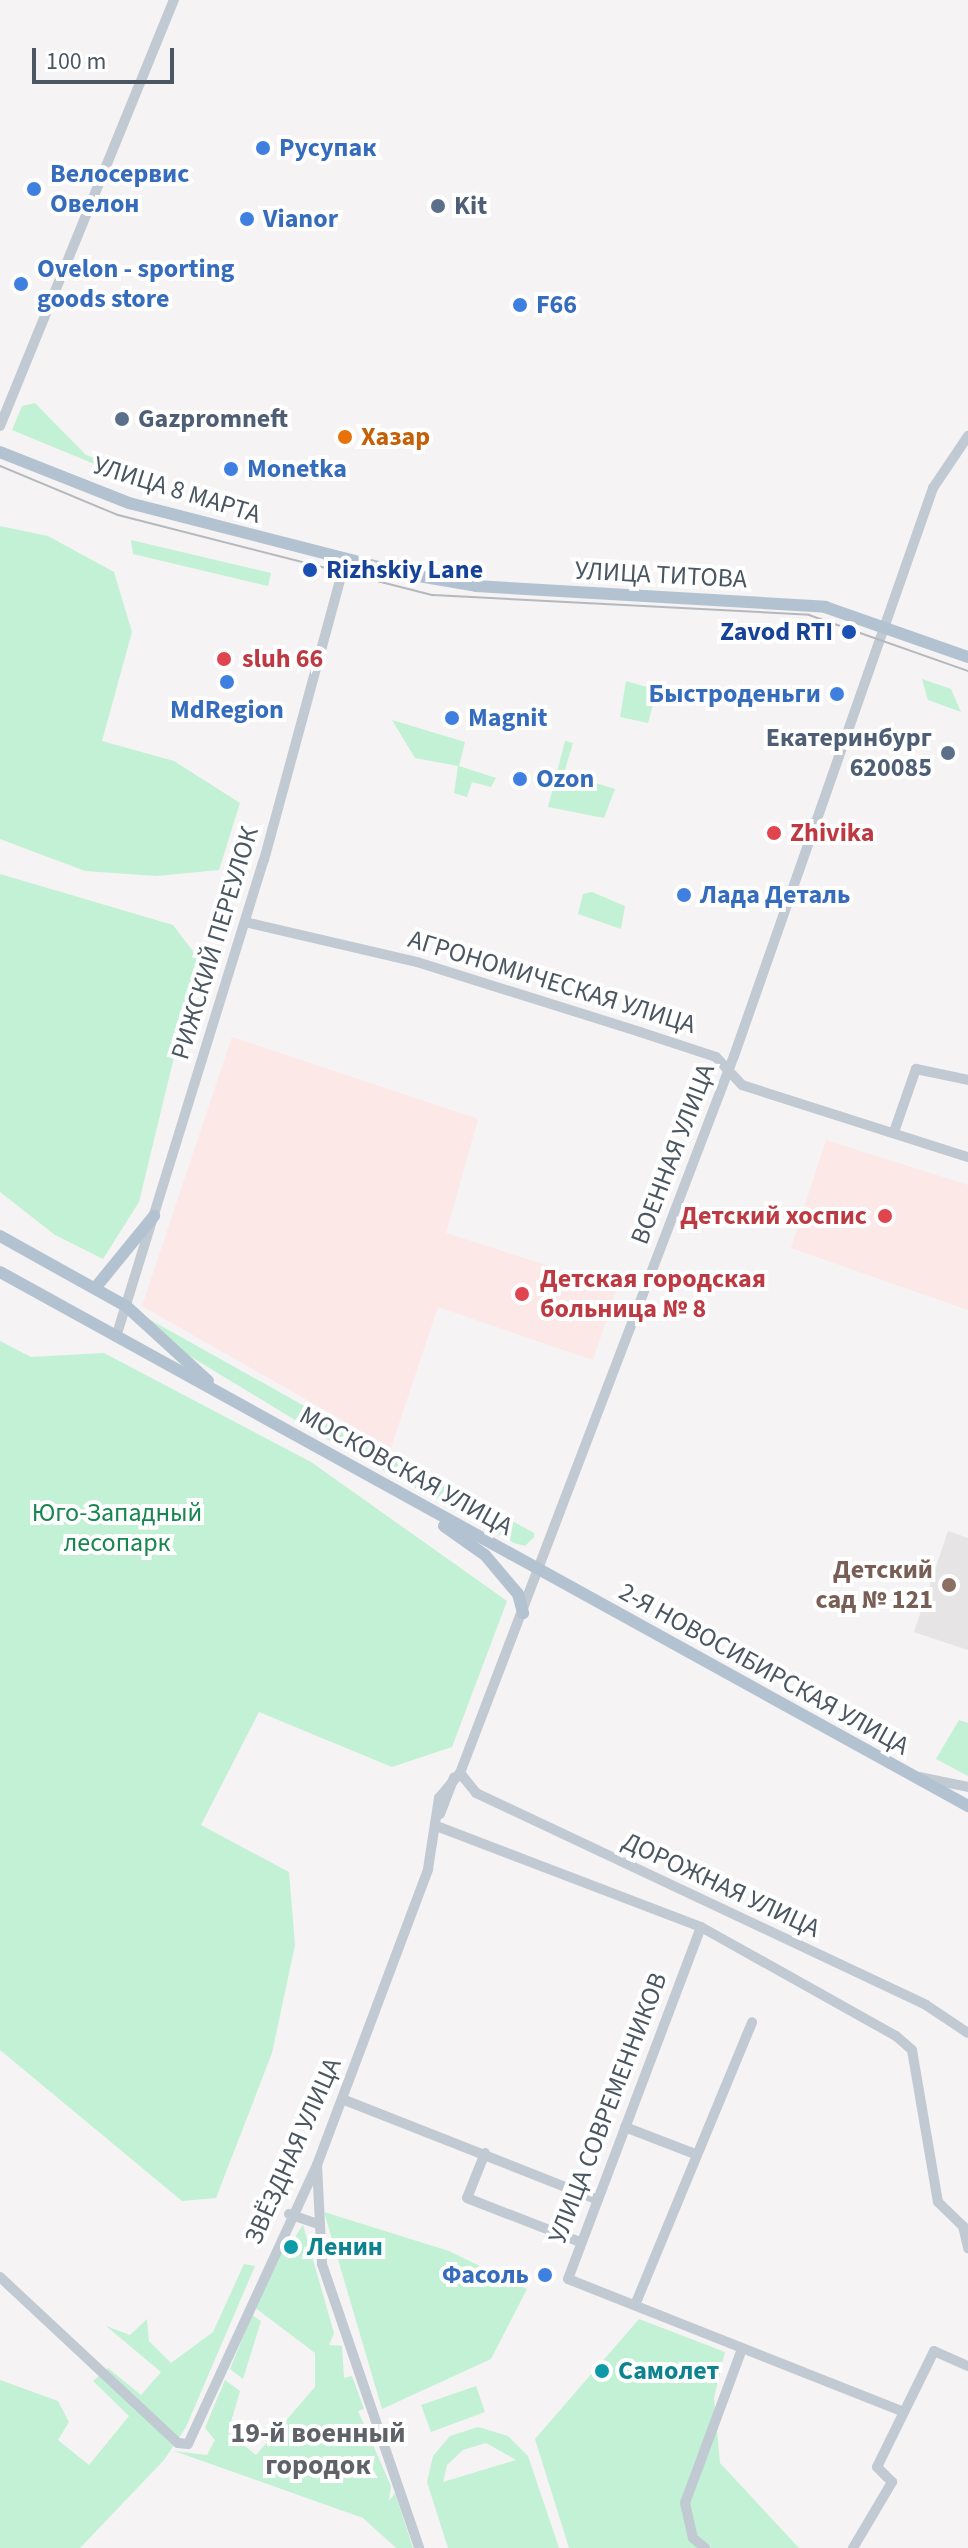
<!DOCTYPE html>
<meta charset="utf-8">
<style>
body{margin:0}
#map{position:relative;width:968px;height:2548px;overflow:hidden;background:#f5f3f3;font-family:"Source Sans 3",sans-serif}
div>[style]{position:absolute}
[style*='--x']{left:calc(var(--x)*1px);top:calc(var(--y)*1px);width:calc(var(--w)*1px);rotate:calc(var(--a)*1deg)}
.education>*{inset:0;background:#e6e4e5}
.medical>*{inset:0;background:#fce8e6}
.green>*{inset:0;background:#c3f1d5}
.minor>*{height:10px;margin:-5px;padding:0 5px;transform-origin:5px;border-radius:5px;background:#c1cad2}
.major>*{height:12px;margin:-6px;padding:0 6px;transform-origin:6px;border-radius:6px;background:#b3c2d1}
.tram>*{height:2px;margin:-1px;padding:0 1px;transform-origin:1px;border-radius:1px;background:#b5b8bd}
.dots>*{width:22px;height:22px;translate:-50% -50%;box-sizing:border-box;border:4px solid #fff;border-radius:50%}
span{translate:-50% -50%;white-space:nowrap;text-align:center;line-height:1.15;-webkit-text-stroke:8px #fff;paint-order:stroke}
.shop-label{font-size:26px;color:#366cbe;font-weight:700}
.left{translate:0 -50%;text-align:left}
.right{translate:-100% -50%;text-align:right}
.service-label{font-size:26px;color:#4e5e75;font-weight:700}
.food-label{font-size:26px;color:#c56008;font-weight:700}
.street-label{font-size:26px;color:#4a5661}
.transit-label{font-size:26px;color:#164399;font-weight:700}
.health-label{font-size:26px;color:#be3a42;font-weight:700}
.park-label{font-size:26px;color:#17864f}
.education-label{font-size:26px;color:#785e54;font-weight:700}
.culture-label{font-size:26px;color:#0d838f;font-weight:700}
.neighbourhood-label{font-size:28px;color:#5f6368;font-weight:700}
.scale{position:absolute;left:32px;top:48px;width:142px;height:36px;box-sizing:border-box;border:4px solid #4a5661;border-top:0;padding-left:10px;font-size:24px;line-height:28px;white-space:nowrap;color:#4a5661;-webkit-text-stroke:6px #fff;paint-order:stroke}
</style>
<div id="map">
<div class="education">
<div style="clip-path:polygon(948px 1531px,968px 1538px,968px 1650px,914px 1632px)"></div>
</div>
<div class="medical">
<div style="clip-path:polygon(232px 1037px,478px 1119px,446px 1233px,617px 1288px,593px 1360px,438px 1307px,391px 1448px,142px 1306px)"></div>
<div style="clip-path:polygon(826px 1140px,968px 1185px,968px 1310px,791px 1248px)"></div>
</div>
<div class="green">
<div style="clip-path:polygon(35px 403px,86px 455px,145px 476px,155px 489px,12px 430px,22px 406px)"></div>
<div style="clip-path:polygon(0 526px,48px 536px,114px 572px,132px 632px,102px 741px,174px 761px,240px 803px,219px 870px,156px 876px,85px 871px,0 839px)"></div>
<div style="clip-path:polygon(131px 540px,271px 573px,268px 586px,133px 554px)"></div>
<div style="clip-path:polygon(922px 679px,951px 689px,961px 712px,928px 700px)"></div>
<div style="clip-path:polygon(626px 681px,657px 690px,648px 723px,620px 717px)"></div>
<div style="clip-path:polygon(392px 720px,465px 742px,459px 766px,496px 778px,491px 787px,472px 782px,467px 797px,454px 793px,458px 766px,415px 758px)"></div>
<div style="clip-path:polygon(565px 741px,573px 743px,564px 773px,615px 789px,604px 818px,548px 807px)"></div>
<div style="clip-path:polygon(0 874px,173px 925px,198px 958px,139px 1202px,103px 1259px,55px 1235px,0 1192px)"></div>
<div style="clip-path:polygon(592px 892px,625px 906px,621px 929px,578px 914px,583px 894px)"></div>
<div style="clip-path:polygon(147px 1318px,308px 1408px,295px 1420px,178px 1349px)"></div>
<div style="clip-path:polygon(0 1341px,31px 1357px,104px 1353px,311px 1462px,507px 1601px,452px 1747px,392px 1767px,259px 1712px,201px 1825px,289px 1872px,295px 1945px,272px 2053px,216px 2198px,182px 2201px,0 2050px)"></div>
<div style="clip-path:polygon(316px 1413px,534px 1533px,534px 1537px,525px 1546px,514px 1543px,336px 1444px,312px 1431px)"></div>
<div style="clip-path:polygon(959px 1720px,968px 1723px,968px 1776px,936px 1759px)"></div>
<div style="clip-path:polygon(324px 2212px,449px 2251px,527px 2289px,491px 2359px,382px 2409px)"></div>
<div style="clip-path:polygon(292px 2223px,287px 2249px,303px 2225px,334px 2333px,329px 2345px,342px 2346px,344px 2378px,352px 2376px,364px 2409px,358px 2411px,391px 2486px,389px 2501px,395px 2493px,413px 2548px,396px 2548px,363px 2518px,174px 2451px,207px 2455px,215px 2440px,205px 2428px,225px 2380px,240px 2391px,228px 2432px,256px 2455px,315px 2387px,315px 2353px,254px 2307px)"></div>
<div style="clip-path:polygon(244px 2264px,255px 2266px,186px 2427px,164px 2460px,80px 2548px,0 2548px,0 2380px,58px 2401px,69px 2422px,58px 2440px,89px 2465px,129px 2416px,93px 2381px,108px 2368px,141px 2395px,161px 2372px,106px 2326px,130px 2335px,147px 2319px,149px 2341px,171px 2363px,213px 2332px)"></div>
<div style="clip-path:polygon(252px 2315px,261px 2321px,243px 2379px,230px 2369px)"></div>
<div style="clip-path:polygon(639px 2319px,725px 2352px,714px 2398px,720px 2463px,799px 2548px,569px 2548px,535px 2439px)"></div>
<div style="clip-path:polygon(476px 2386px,485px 2412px,431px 2432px,421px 2405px)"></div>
<div style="clip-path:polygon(evenodd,478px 2427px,508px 2436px,528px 2456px,559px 2548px,448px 2548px,427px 2482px,433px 2456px,450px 2436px,478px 2427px,486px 2443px,516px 2460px,443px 2482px,447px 2465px,463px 2450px,486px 2443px)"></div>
</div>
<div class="minor">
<div style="--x:0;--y:426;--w:460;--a:-67.8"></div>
<div style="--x:245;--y:922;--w:177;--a:13.1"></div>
<div style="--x:417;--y:962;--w:234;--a:17.4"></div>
<div style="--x:640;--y:1032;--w:80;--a:18.2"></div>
<div style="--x:716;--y:1057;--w:38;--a:47"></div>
<div style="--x:742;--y:1085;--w:237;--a:17.7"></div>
<div style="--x:894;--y:1132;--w:67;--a:-70.8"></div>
<div style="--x:916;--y:1069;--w:53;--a:11.9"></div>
<div style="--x:116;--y:1337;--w:499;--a:-72.8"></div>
<div style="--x:264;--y:860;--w:312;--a:-74.8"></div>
<div style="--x:460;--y:1773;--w:26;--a:51"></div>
<div style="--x:476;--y:1793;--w:497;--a:25.2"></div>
<div style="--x:926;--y:2005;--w:50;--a:33.7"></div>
<div style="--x:919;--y:1777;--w:50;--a:11.5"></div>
<div style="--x:440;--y:1814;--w:39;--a:-69"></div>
<div style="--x:439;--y:1827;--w:280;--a:20.9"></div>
<div style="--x:701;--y:1927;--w:223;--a:29.2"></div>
<div style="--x:896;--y:2036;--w:21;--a:41"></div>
<div style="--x:912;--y:2050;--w:154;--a:80.3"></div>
<div style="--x:938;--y:2202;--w:35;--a:44"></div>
<div style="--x:963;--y:2226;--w:23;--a:77"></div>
<div style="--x:701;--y:1927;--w:376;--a:110.7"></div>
<div style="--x:568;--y:2279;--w:361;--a:21.6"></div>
<div style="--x:342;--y:2099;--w:275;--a:21.5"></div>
<div style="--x:625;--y:2127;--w:75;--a:21.1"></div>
<div style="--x:485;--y:2153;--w:48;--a:111.8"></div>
<div style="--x:467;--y:2198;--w:121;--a:21.3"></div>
<div style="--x:317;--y:2165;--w:99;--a:87.1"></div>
<div style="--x:322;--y:2264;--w:300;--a:71.1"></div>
<div style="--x:289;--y:2214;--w:28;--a:19"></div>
<div style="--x:0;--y:2277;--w:243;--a:43"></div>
<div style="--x:178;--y:2443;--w:10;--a:6"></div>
<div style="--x:188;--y:2444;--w:307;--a:-65.2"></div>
<div style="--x:317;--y:2165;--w:316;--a:-69.4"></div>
<div style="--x:428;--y:1869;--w:72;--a:-81.2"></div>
<div style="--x:439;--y:1798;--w:33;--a:-50"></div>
<div style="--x:460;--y:1773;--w:768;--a:-69.09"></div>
<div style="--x:734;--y:1056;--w:602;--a:-70.69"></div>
<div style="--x:933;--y:488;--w:63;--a:-56.1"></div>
<div style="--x:635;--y:2305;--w:306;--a:-67.5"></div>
<div style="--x:705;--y:2548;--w:16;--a:-140"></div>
<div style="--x:693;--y:2538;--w:36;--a:-103"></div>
<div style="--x:685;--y:2503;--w:164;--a:-69.7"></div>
<div style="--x:853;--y:2548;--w:77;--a:-59.4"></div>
<div style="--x:892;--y:2482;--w:21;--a:-135"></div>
<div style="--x:877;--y:2467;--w:129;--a:-63.8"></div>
<div style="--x:934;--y:2351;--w:37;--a:24"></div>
</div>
<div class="major">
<div style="--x:0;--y:452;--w:139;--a:21.6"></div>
<div style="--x:129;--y:503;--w:281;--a:14.4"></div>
<div style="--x:401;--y:573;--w:76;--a:9.8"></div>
<div style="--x:476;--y:586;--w:350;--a:3.4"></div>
<div style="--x:825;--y:607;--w:151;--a:19.3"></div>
<div style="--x:0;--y:1236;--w:144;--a:29.1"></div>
<div style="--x:126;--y:1306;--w:111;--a:42.4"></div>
<div style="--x:0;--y:1272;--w:1106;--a:28.88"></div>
<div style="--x:96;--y:1287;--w:92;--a:-50.8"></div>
<div style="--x:444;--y:1526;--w:50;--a:35.3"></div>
<div style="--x:485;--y:1555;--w:51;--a:49.8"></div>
<div style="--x:518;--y:1594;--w:20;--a:75"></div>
</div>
<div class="tram">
<div style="--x:0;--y:466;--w:128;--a:22.6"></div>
<div style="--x:118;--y:515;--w:325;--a:14.3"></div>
<div style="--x:433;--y:595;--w:377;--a:3"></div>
<div style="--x:809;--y:615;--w:169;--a:19.4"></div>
</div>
<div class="dots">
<div style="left:263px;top:148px;background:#3f7fe0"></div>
<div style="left:34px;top:189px;background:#3f7fe0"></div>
<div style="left:438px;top:206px;background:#5c6f8a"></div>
<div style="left:247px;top:219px;background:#3f7fe0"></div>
<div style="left:21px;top:284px;background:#3f7fe0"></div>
<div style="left:520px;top:305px;background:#3f7fe0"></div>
<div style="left:122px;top:419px;background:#5c6f8a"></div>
<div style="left:345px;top:437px;background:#e8710a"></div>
<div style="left:231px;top:469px;background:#3f7fe0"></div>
<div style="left:310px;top:570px;background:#1a4fb4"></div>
<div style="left:849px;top:632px;background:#1a4fb4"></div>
<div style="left:224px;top:659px;background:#e0444e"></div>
<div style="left:227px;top:682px;background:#3f7fe0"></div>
<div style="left:837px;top:694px;background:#3f7fe0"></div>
<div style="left:452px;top:718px;background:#3f7fe0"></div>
<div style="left:948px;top:753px;background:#5c6f8a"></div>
<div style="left:520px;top:779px;background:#3f7fe0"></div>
<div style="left:774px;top:833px;background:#e0444e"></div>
<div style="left:684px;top:895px;background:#3f7fe0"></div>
<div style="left:885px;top:1216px;background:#e0444e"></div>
<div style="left:522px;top:1294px;background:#e0444e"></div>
<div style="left:949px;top:1585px;background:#8d6e63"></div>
<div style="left:291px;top:2247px;background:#0f9aa8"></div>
<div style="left:545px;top:2275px;background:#3f7fe0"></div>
<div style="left:602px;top:2371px;background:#0f9aa8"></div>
</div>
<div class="shop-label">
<span class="left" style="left:279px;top:148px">Русупак</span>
<span class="left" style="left:50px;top:189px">Велосервис<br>Овелон</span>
<span class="left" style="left:263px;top:219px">Vianor</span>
<span class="left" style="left:37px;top:284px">Ovelon - sporting<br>goods store</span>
<span class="left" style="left:536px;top:305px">F66</span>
<span class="left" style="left:247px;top:469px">Monetka</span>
<span class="right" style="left:821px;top:694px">Быстроденьги</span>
<span style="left:227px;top:710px">MdRegion</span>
<span class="left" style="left:468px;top:718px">Magnit</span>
<span class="left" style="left:536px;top:779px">Ozon</span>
<span class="left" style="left:700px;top:895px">Лада Деталь</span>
<span class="right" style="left:529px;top:2275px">Фасоль</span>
</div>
<div class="service-label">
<span class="left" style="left:454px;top:206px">Kit</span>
<span class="left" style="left:138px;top:419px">Gazpromneft</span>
<span class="right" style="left:932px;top:753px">Екатеринбург<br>620085</span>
</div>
<div class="food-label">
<span class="left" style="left:361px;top:437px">Хазар</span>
</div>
<div class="street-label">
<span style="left:177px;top:490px;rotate:17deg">УЛИЦА 8 МАРТА</span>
<span style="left:661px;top:575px;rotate:3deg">УЛИЦА ТИТОВА</span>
<span style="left:215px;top:943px;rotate:-73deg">РИЖСКИЙ ПЕРЕУЛОК</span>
<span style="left:552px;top:982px;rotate:17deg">АГРОНОМИЧЕСКАЯ УЛИЦА</span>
<span style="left:673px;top:1154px;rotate:-69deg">ВОЕННАЯ УЛИЦА</span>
<span style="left:406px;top:1471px;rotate:29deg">МОСКОВСКАЯ УЛИЦА</span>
<span style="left:764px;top:1669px;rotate:29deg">2-Я НОВОСИБИРСКАЯ УЛИЦА</span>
<span style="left:721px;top:1885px;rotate:25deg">ДОРОЖНАЯ УЛИЦА</span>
<span style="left:608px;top:2108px;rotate:-69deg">УЛИЦА СОВРЕМЕННИКОВ</span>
<span style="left:293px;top:2151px;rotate:-66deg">ЗВЁЗДНАЯ УЛИЦА</span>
</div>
<div class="transit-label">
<span class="left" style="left:326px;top:570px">Rizhskiy Lane</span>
<span class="right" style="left:833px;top:632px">Zavod RTI</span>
</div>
<div class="health-label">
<span class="left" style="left:242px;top:659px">sluh 66</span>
<span class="left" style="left:790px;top:833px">Zhivika</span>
<span class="right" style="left:867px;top:1216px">Детский хоспис</span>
<span class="left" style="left:540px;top:1294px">Детская городская<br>больница № 8</span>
</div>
<div class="park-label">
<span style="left:117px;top:1528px">Юго-Западный<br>лесопарк</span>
</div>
<div class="education-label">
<span class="right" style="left:933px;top:1585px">Детский<br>сад № 121</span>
</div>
<div class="culture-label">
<span class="left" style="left:307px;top:2247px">Ленин</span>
<span class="left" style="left:618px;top:2371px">Самолет</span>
</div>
<div class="neighbourhood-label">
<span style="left:318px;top:2449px">19-й военный<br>городок</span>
</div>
<div class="scale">100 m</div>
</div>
